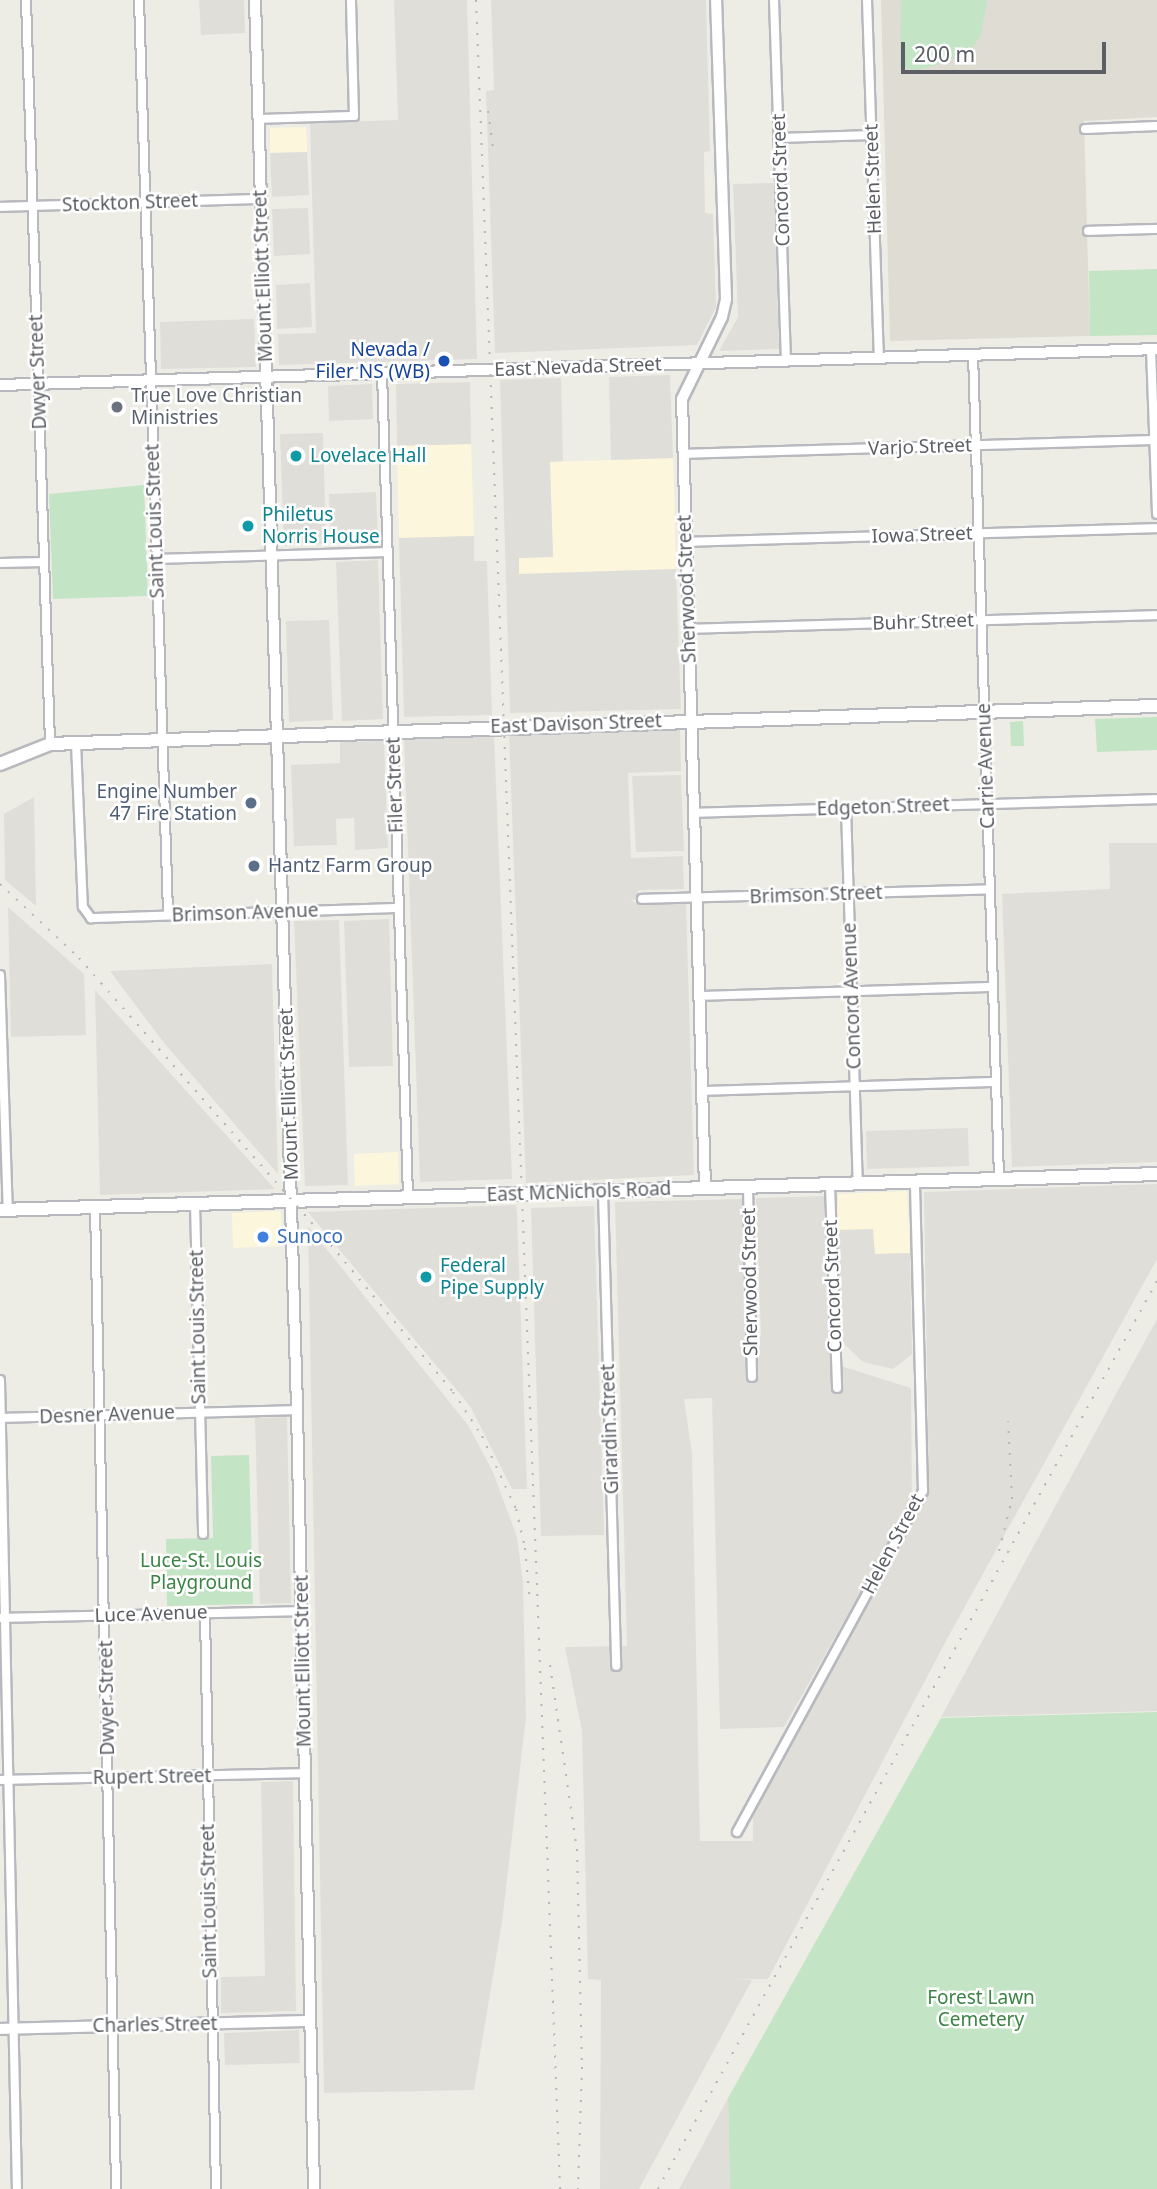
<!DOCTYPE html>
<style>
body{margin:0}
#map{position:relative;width:1157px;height:2189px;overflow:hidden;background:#eeede5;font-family:"Noto Sans",sans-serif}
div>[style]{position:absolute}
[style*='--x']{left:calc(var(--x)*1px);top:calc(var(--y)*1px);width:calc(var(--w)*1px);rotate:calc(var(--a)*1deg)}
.commercial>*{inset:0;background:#fcf7dc}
.industrial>*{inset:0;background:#e0ded9}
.education>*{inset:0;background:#dedcd3}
.green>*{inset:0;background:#c3e4c5}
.roads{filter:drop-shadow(2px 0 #b7b9be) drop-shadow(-2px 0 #b7b9be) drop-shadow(0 2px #b7b9be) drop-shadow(0 -2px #b7b9be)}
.minor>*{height:8px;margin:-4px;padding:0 4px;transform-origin:4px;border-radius:4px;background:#fff}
.tertiary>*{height:10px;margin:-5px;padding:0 5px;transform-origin:5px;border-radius:5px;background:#fff}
.secondary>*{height:12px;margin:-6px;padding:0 6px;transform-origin:6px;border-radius:6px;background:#fff}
.rail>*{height:2px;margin-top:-1px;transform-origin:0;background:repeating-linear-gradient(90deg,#b5b6b6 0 2px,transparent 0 11px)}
.dots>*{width:19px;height:19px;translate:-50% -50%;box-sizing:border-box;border:4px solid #fff;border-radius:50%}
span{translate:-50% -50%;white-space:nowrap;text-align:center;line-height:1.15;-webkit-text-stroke:5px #fff;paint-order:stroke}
.street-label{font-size:19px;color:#5c5f64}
.transit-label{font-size:19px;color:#164399}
.right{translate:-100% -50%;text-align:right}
.worship-label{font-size:19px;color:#5b616d}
.left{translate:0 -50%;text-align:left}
.culture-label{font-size:19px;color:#0d838f}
.service-label{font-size:19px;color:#4e5e75}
.shop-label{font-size:19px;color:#366cbe}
.park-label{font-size:19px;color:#3b8444}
.scale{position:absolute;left:901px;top:42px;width:205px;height:32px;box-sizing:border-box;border:4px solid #5c5f64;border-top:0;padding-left:9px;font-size:21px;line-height:24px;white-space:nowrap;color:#5c5f64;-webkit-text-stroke:5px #fff;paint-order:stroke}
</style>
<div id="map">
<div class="commercial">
<div style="clip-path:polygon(306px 127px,307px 152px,270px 153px,270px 128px)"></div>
<div style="clip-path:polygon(471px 444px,474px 536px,399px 538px,397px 446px)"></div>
<div style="clip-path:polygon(673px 458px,676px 569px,519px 574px,519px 558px,553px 557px,550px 462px)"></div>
<div style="clip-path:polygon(398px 1152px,399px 1184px,355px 1186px,354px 1154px)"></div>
<div style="clip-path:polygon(907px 1191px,910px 1253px,875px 1254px,837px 1230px,838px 1194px)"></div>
<div style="clip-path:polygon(281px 1211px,282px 1246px,233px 1248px,232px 1213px)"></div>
</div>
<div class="industrial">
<div style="clip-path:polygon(199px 0,244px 0,245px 33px,201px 35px)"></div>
<div style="clip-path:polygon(394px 0,467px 0,477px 359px,279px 365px,278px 334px,316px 333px,310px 123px,398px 120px)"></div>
<div style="clip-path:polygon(491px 0,706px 0,710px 151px,704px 152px,705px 213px,713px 214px,716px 307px,697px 345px,495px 353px,486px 91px,494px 90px)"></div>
<div style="clip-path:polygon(307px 152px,309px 195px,272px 197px,270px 153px)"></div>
<div style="clip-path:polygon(774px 183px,779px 349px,719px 351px,738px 317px,733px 184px)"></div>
<div style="clip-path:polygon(308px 208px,310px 254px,274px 256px,272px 209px)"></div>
<div style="clip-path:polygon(310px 283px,312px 327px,277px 329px,276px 285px)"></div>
<div style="clip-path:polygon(254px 319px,256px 367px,161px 369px,160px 322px)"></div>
<div style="clip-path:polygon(670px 375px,673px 458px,611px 460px,609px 377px)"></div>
<div style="clip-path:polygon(561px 378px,563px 461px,550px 462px,553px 557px,519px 558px,519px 574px,676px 569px,681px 709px,510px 713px,500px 380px)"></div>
<div style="clip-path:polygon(470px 382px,471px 444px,397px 446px,396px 384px)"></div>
<div style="clip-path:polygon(372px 384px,373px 419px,329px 421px,328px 386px)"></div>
<div style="clip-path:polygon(323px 433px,326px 544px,284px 546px,280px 434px)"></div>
<div style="clip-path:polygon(376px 492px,378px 542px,331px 544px,329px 494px)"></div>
<div style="clip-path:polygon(474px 536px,474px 561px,487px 561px,492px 715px,404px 717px,399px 538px)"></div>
<div style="clip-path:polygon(378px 560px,383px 719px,342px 721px,336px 562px)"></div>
<div style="clip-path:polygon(329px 620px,333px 720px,289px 722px,286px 621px)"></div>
<div style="clip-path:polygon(680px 730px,681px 771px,628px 773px,631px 858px,683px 856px,684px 889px,638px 890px,638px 899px,631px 900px,639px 905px,686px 903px,694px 1175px,526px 1183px,509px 734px)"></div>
<div style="clip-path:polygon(494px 735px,512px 1179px,420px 1182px,404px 739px)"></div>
<div style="clip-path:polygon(384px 741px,388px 848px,355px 850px,354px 818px,336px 819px,337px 845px,294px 846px,291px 765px,340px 763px,340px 742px)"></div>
<div style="clip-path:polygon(681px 775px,684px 851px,636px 852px,632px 776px)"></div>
<div style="clip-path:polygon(34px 797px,36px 906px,5px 880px,4px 814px)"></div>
<div style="clip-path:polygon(1109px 843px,1157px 843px,1157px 1162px,1012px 1167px,1002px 894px,1110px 889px)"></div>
<div style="clip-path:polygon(8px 907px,84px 974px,86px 1035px,11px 1037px)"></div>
<div style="clip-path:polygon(389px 919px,393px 1066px,349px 1067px,344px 921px)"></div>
<div style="clip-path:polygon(339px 920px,348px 1185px,305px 1186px,294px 921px)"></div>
<div style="clip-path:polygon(272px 964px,274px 1040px,278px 1174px,164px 1043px,110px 971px)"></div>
<div style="clip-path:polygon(95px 990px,275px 1189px,100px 1195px)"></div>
<div style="clip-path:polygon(968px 1128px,969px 1166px,867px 1169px,866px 1131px)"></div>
<div style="clip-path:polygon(1157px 1184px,1157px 1259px,947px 1639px,768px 1979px,735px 1979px,752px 1980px,639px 2189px,600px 2189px,601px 1980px,588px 1979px,582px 1731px,565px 1647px,627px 1646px,615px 1202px,743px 1199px,746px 1336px,761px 1336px,756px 1198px,826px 1196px,832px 1394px,841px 1389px,841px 1366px,911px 1388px,912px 1501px,784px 1727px,720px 1729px,712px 1398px,684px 1399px,692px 1453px,700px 1841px,753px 1841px,753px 1816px,929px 1491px,924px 1192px)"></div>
<div style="clip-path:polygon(516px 1205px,517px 1213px,527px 1489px,512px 1489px,470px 1406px,308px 1212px)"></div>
<div style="clip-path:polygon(594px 1206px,604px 1535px,541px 1536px,531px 1208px)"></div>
<div style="clip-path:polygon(308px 1226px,468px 1425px,493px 1472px,517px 1537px,523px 1583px,526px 1717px,502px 1922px,474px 2090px,324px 2093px)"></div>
<div style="clip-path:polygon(873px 1229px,875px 1254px,910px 1253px,912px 1354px,893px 1369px,863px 1362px,839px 1339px,837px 1230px)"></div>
<div style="clip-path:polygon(1157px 1319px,1157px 1711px,941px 1717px,1116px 1394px)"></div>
<div style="clip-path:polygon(287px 1417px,291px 1603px,260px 1604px,255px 1418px)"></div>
<div style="clip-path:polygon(293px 1781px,296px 2011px,221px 2013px,221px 1977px,265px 1976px,261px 1782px)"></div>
<div style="clip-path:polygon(299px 2030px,300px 2063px,225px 2065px,224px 2033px)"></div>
<div style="clip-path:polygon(728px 2098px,730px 2189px,679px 2189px)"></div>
</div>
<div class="education">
<div style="clip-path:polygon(881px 0,1157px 0,1157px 117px,1084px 121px,1090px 336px,890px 341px)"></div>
</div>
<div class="green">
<div style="clip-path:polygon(901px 0,987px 0,981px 35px,970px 51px,946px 62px,918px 70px,900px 68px)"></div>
<div style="clip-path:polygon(1157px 269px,1157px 335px,1090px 336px,1089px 271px)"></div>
<div style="clip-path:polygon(144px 485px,148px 596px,53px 599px,49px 494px)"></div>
<div style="clip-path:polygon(1157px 717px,1157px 750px,1097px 752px,1095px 719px)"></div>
<div style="clip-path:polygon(1023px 721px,1024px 746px,1011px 746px,1010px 722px)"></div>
<div style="clip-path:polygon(249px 1455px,253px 1604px,167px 1606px,166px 1539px,213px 1538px,211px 1456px)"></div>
<div style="clip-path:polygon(1157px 1712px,1157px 2189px,730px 2189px,728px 2098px,941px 1718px)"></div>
</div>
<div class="roads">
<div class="minor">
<div style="--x:26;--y:0;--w:744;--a:88.15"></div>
<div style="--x:139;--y:0;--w:915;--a:88.18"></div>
<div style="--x:774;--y:0;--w:360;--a:88.1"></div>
<div style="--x:867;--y:0;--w:357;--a:88.1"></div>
<div style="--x:258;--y:119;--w:96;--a:-1.8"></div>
<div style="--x:354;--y:116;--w:116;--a:-91.5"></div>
<div style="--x:1085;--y:129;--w:72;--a:-2.4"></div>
<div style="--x:779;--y:138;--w:93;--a:-1.8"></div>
<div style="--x:0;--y:207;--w:261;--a:-1.8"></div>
<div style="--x:1088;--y:231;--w:69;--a:-1.7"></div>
<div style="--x:1151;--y:349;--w:165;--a:87.9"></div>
<div style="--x:973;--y:354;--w:825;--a:88.19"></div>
<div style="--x:382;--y:373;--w:825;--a:88.19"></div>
<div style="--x:683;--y:454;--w:474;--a:-1.7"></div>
<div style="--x:686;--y:542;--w:471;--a:-1.7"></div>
<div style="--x:156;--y:559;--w:232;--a:-1.7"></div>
<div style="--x:0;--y:563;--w:44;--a:-1.3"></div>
<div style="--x:689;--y:629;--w:468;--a:-1.7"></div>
<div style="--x:76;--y:743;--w:164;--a:87.6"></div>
<div style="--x:83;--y:907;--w:14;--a:54"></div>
<div style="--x:91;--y:918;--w:308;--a:-1.9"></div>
<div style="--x:846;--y:808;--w:376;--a:88.2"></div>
<div style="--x:693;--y:813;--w:464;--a:-1.7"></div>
<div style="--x:642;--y:899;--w:348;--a:-1.6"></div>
<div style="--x:0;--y:975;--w:235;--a:88.1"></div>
<div style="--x:699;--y:996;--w:294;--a:-1.8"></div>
<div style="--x:702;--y:1091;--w:294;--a:-1.8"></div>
<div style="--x:830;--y:1185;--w:203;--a:88"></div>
<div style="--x:748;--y:1187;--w:190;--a:88.8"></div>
<div style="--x:603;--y:1192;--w:474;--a:88.4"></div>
<div style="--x:195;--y:1203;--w:331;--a:88.6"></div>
<div style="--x:95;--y:1207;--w:982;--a:88.77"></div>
<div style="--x:0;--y:1380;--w:809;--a:88.8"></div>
<div style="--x:0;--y:1418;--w:297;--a:-1.5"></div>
<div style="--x:205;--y:1613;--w:576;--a:88.91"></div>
<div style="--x:0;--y:1618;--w:302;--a:-1.3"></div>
<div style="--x:0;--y:1780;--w:305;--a:-1.3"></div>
<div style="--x:737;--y:1832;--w:388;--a:-61.4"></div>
<div style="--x:923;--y:1491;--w:309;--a:-91.5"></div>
</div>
<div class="tertiary">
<div style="--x:255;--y:0;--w:1411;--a:88.29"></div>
<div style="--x:297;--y:1410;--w:779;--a:88.75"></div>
<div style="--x:0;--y:385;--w:1158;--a:-1.78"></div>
<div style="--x:705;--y:1188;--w:789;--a:-91.67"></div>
<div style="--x:682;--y:399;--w:91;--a:-64"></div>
<div style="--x:722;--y:317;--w:18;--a:-77"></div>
<div style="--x:726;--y:299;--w:299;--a:-91.9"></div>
<div style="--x:0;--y:2029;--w:310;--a:-1.5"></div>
</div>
<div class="secondary">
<div style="--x:0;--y:764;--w:54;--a:-21.8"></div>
<div style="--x:50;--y:744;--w:1108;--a:-1.97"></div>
<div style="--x:0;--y:1210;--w:1158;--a:-1.78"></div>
</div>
</div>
<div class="rail">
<div style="--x:476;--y:0;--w:2191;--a:87.8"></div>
<div style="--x:488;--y:111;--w:44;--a:82.2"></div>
<div style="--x:0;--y:884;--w:108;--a:43.1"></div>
<div style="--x:79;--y:958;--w:382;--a:48.7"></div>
<div style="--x:331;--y:1245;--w:191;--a:50.3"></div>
<div style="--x:453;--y:1392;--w:53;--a:56.6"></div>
<div style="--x:482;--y:1436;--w:81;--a:65"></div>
<div style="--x:516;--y:1509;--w:40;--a:77"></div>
<div style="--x:525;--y:1548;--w:55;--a:84.8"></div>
<div style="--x:999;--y:1551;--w:54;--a:-76"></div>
<div style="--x:1012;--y:1499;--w:78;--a:-92.9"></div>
<div style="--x:550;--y:1665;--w:186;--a:81.7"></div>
<div style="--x:577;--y:1849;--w:218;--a:88.7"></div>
<div style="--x:582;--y:2067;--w:122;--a:91.9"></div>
<div style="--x:658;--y:2189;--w:1036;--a:-61.21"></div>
</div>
<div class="dots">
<div style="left:444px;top:361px;background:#1a4fb4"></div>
<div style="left:117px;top:407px;background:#6b7280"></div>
<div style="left:296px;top:456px;background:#0f9aa8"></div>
<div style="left:248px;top:526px;background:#0f9aa8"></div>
<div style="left:251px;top:803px;background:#5c6f8a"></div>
<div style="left:254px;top:866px;background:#5c6f8a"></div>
<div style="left:263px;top:1237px;background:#3f7fe0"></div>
<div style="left:426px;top:1277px;background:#0f9aa8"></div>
</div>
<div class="street-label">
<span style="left:873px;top:179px;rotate:-92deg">Helen Street</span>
<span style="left:781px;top:180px;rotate:-92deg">Concord Street</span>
<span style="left:130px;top:203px;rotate:-2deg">Stockton Street</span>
<span style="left:263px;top:276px;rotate:-92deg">Mount Elliott Street</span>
<span style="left:578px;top:367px;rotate:-2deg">East Nevada Street</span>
<span style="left:38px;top:372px;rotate:-92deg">Dwyer Street</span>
<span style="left:920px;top:447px;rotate:-2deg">Varjo Street</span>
<span style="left:155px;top:521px;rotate:-92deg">Saint Louis Street</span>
<span style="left:922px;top:535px;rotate:-2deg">Iowa Street</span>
<span style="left:687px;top:589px;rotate:-92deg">Sherwood Street</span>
<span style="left:923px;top:622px;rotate:-2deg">Buhr Street</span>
<span style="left:576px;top:724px;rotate:-2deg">East Davison Street</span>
<span style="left:986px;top:766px;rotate:-92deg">Carrie Avenue</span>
<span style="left:395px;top:785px;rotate:-92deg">Filer Street</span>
<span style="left:883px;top:807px;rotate:-2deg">Edgeton Street</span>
<span style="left:816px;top:895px;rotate:-2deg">Brimson Street</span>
<span style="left:245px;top:913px;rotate:-2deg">Brimson Avenue</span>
<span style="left:852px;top:996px;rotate:-92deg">Concord Avenue</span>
<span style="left:289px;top:1094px;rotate:-92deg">Mount Elliott Street</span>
<span style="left:579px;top:1192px;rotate:-2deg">East McNichols Road</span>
<span style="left:750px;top:1282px;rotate:-91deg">Sherwood Street</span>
<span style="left:833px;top:1286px;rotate:-92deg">Concord Street</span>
<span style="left:198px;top:1327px;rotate:-91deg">Saint Louis Street</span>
<span style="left:107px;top:1415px;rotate:-2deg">Desner Avenue</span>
<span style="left:610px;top:1429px;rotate:-92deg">Girardin Street</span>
<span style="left:893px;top:1544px;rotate:-62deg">Helen Street</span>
<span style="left:151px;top:1614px;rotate:-2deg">Luce Avenue</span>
<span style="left:303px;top:1661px;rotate:-91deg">Mount Elliott Street</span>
<span style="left:107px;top:1698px;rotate:-91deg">Dwyer Street</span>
<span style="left:152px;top:1777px;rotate:-1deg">Rupert Street</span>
<span style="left:209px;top:1901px;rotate:-91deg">Saint Louis Street</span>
<span style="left:155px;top:2025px;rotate:-1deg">Charles Street</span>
</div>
<div class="transit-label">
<span class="right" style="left:430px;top:361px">Nevada /<br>Filer NS (WB)</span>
</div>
<div class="worship-label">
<span class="left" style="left:131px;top:407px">True Love Christian<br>Ministries</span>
</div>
<div class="culture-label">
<span class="left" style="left:310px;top:456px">Lovelace Hall</span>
<span class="left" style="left:262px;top:526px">Philetus<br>Norris House</span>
<span class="left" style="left:440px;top:1277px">Federal<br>Pipe Supply</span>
</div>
<div class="service-label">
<span class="right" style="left:237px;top:803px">Engine Number<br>47 Fire Station</span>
<span class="left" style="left:268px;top:866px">Hantz Farm Group</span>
</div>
<div class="shop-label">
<span class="left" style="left:277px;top:1237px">Sunoco</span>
</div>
<div class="park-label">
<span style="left:201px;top:1572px">Luce-St. Louis<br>Playground</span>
<span style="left:981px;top:2009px">Forest Lawn<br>Cemetery</span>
</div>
<div class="scale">200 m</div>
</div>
